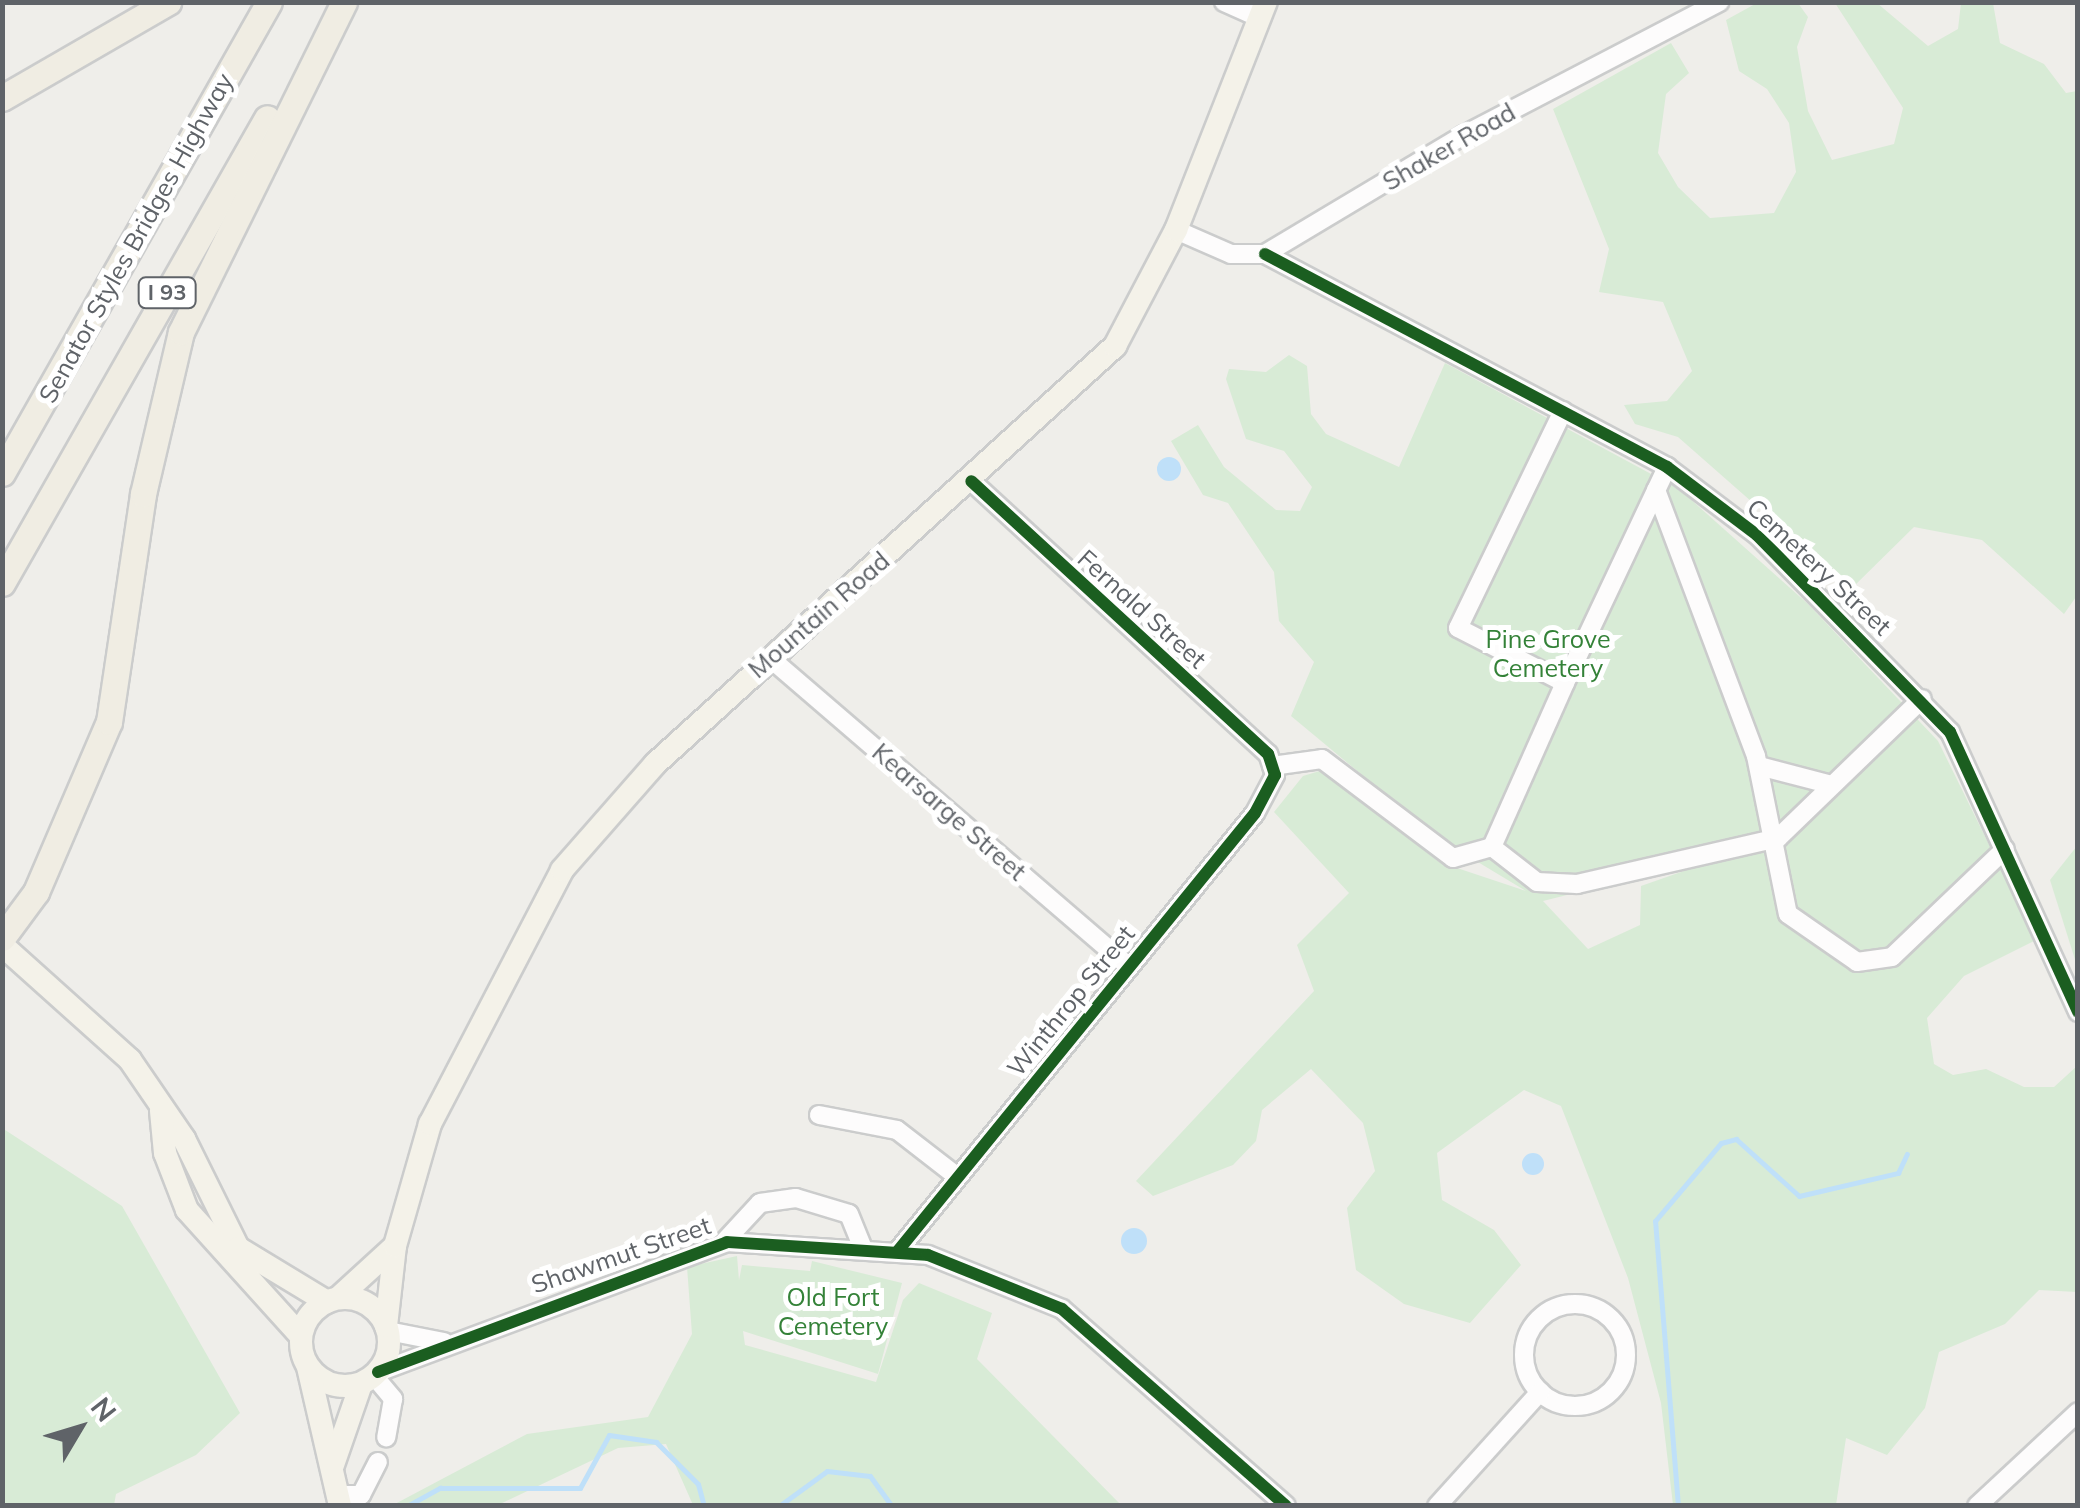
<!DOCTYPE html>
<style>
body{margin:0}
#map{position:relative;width:2080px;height:1508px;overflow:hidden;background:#efeeea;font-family:Mulish,sans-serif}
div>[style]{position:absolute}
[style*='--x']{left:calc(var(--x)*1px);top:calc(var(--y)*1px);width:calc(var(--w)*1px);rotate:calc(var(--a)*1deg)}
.green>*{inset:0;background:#d8ebd6}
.water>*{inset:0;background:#bfe0f9}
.round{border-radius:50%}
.stream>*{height:5px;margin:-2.5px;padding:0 2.5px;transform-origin:2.5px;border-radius:2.5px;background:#bfe0f9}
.roads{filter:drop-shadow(2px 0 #cbcccc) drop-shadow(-2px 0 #cbcccc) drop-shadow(0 2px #cbcccc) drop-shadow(0 -2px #cbcccc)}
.minor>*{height:18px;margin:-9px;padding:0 9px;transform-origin:9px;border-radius:9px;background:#fdfcfc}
.minor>.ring{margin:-9px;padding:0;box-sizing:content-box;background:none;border:18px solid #fdfcfc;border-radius:50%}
.major>*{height:22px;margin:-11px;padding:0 11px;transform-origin:11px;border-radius:11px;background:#f4f2e9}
.major>.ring{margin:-11px;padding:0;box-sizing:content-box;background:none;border:22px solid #f4f2e9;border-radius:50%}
.highway>*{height:25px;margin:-12.5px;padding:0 12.5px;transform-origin:12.5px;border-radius:12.5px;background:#f0ede3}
.cycleway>*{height:12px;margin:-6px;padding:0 6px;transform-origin:6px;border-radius:6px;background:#1b5e20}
span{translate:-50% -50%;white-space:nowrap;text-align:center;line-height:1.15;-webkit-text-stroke:10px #fff;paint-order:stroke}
.shield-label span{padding:2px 8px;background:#fff;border:2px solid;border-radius:8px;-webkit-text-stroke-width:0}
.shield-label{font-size:22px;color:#5f6368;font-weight:700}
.street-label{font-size:25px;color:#5f6368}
.park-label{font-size:25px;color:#348238}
.frame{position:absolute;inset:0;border:5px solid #5f6368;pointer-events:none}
.north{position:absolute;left:30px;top:1378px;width:100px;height:100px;-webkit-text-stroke:8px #fff;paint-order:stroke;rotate:52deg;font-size:28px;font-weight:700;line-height:40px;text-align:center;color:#5f6368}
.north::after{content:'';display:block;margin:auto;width:35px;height:45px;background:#5f6368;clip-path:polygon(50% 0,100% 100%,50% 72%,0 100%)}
</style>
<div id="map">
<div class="green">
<div style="clip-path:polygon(1757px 3px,1798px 3px,1808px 17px,1797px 47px,1808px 111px,1832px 160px,1894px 144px,1903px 108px,1835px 3px,1877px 3px,1928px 46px,1958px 29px,1961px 3px,1993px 3px,2000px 43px,2044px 64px,2066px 93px,2077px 91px,2078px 594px,2064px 614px,1982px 540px,1914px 527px,1851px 589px,1678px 437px,1635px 424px,1624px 405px,1667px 401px,1692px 371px,1663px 302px,1599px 292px,1609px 249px,1553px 109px,1671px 43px,1689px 73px,1666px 94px,1658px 153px,1678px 187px,1710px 218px,1774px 213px,1796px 172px,1789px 123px,1767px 89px,1739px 71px,1726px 20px)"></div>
<div style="clip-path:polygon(evenodd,1289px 355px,1307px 366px,1311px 414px,1326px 434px,1399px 467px,1445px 363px,1679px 489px,1808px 604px,1938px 741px,2036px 940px,1964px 976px,1927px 1018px,1934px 1064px,1953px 1075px,1986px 1069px,2024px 1087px,2054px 1087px,2077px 1066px,2077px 1292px,2039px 1290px,2005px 1324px,1939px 1352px,1925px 1408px,1887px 1455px,1846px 1438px,1836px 1505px,1673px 1505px,1661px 1403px,1628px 1278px,1561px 1106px,1524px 1090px,1437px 1153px,1442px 1200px,1494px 1230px,1521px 1265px,1470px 1323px,1404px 1304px,1356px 1270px,1347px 1208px,1375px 1171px,1363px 1123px,1311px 1069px,1262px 1110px,1256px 1141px,1233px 1165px,1153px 1196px,1136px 1181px,1314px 991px,1297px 945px,1349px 893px,1274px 812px,1303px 776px,1323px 770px,1439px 862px,1526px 891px,1438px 838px,1291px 716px,1314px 662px,1279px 621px,1274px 572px,1228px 503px,1203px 495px,1171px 441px,1198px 425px,1224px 467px,1276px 510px,1300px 511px,1312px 487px,1284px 451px,1246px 439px,1226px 379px,1229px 369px,1266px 372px,1289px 355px,1738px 852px,1641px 886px,1640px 925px,1588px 949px,1543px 901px,1738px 852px)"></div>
<div style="clip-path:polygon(2077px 846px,2077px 966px,2050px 880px)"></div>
<div style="clip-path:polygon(2px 1128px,122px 1206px,240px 1413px,196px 1455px,116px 1494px,114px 1505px,3px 1505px)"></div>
<div style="clip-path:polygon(737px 1256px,739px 1280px,742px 1265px,810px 1271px,812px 1261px,902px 1283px,878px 1374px,743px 1331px,745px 1345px,876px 1382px,903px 1300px,919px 1283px,992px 1313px,977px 1359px,1121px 1505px,693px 1505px,666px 1444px,618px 1448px,498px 1505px,393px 1505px,527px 1434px,648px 1417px,692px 1334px,687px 1267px)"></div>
</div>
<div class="water">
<div class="round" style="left:1157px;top:457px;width:24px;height:24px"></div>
<div class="round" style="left:1522px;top:1153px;width:22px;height:22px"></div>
<div class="round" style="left:1121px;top:1228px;width:26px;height:26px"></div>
</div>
<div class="stream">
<div style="--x:407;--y:1506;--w:38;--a:-29"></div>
<div style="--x:440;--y:1488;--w:140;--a:0"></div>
<div style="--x:580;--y:1488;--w:60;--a:-61.3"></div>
<div style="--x:609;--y:1435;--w:48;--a:8.5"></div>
<div style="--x:656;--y:1442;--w:59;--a:45"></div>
<div style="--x:698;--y:1484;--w:23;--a:75"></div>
<div style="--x:779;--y:1506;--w:59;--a:-36.1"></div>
<div style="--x:827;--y:1471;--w:43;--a:6.6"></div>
<div style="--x:870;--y:1476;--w:37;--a:54"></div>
<div style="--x:1678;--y:1506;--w:286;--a:-94.6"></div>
<div style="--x:1655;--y:1221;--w:102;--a:-49.8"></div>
<div style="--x:1721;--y:1143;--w:16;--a:-15"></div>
<div style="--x:1736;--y:1139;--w:85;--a:42.1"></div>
<div style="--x:1799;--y:1196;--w:102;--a:-13.1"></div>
<div style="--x:1898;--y:1173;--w:21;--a:-65"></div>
</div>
<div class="roads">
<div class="minor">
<div style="--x:1224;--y:2;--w:39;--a:24"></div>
<div style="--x:1176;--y:230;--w:60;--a:23.6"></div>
<div style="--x:1231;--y:254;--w:34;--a:0"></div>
<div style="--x:1265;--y:254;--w:232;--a:-30.9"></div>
<div style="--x:1464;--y:135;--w:288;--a:-27.5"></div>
<div style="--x:1265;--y:254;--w:455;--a:27.9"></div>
<div style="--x:1667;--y:467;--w:113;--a:37.1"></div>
<div style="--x:1757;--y:535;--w:276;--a:45.6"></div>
<div style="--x:1950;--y:732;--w:308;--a:65.4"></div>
<div style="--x:1563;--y:411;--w:241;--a:115.8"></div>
<div style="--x:1458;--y:628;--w:120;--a:27.2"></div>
<div style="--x:1565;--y:683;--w:180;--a:114"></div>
<div style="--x:1492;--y:847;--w:57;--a:37.9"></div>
<div style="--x:1537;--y:882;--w:40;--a:2.9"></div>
<div style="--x:1577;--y:884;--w:206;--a:-12.9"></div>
<div style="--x:1778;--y:838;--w:200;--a:-44"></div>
<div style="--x:1656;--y:490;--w:284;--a:69.4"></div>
<div style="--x:1756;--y:756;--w:161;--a:78.6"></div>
<div style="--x:1788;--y:914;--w:84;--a:34.8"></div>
<div style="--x:1857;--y:962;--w:35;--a:-8"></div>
<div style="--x:1892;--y:957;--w:156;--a:-43.7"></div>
<div style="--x:770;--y:658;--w:472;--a:40.7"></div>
<div style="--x:1565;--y:683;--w:239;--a:-64.7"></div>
<div style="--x:1272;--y:766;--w:50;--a:-8"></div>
<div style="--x:1322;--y:759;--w:164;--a:37.1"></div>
<div style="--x:1453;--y:858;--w:41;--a:-15.8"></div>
<div style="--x:1759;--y:766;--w:71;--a:14.6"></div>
<div style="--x:819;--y:1115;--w:79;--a:10.9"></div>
<div style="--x:897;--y:1130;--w:72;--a:37.7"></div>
<div style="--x:723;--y:1243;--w:54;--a:-47.2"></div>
<div style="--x:760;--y:1203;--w:36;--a:-8"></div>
<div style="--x:796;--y:1198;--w:55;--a:16.8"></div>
<div style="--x:849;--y:1214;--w:38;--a:68"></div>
<div style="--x:897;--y:1252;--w:566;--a:-50.8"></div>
<div style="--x:1255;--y:813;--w:43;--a:-62.2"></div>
<div style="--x:1275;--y:775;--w:22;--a:-108"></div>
<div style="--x:1268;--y:754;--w:403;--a:-137.4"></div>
<div class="ring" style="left:1524px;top:1304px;width:84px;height:84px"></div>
<div style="--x:388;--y:1331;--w:57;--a:11.1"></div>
<div style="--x:378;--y:1372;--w:372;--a:-20.4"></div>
<div style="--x:727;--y:1242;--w:201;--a:3.7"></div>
<div style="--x:928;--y:1255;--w:144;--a:21.9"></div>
<div style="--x:1062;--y:1309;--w:298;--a:41.3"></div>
<div style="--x:374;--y:1376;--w:30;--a:50"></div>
<div style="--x:393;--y:1399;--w:39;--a:100"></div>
<div style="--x:338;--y:1495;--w:23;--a:0"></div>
<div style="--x:361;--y:1495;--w:37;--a:-63"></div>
<div style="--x:1437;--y:1506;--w:154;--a:-47.9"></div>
<div style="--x:1977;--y:1506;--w:138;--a:-42.9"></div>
</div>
<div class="major">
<div style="--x:2;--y:945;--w:172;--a:41.9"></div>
<div style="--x:130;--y:1060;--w:96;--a:55.6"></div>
<div style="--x:184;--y:1139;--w:122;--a:63.6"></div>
<div style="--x:238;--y:1248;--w:104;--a:31.2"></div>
<div style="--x:161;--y:1111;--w:42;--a:84.6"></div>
<div style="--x:165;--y:1153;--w:61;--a:68.9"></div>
<div style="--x:187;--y:1210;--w:170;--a:47.9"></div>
<div class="ring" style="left:301px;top:1298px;width:66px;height:66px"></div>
<div style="--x:338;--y:1298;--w:77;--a:-42.4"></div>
<div style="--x:386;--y:1326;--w:81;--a:-83.6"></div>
<div style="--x:395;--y:1246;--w:127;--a:-74"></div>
<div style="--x:430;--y:1124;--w:286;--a:-62.5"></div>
<div style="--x:562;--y:870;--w:141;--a:-48.7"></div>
<div style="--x:655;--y:764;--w:622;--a:-42.26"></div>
<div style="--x:1115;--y:346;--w:131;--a:-62.3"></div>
<div style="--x:1176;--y:230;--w:245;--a:-68.5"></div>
<div style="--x:308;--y:1367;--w:143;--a:77"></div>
<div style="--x:333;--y:1465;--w:86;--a:-70.9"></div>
</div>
<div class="highway">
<div style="--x:2;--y:98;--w:192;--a:-30"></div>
<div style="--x:2;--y:473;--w:541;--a:-60.45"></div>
<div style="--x:2;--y:583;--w:535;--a:-60.32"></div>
<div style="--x:2;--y:938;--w:57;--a:-53.5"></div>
<div style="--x:36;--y:892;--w:185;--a:-66.8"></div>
<div style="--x:109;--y:722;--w:231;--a:-81.5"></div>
<div style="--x:143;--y:494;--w:166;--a:-76.8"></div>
<div style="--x:181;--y:332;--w:368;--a:-63.7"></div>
</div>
</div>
<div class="cycleway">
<div style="--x:1265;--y:254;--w:455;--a:27.9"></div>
<div style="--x:1667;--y:467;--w:113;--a:37.1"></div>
<div style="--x:1757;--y:535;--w:276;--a:45.6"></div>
<div style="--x:1950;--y:732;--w:308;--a:65.4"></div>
<div style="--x:897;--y:1252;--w:566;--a:-50.8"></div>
<div style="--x:1255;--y:813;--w:43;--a:-62.2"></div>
<div style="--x:1275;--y:775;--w:22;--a:-108"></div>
<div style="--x:1268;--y:754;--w:403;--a:-137.4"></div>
<div style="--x:378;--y:1372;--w:372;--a:-20.4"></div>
<div style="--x:727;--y:1242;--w:201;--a:3.7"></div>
<div style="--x:928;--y:1255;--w:144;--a:21.9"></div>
<div style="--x:1062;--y:1309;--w:298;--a:41.3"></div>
</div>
<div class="shield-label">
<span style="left:167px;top:293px">I 93</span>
</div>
<div class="street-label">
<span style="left:1449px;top:147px;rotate:-30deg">Shaker Road</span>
<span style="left:136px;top:238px;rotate:-61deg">Senator Styles Bridges Highway</span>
<span style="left:1819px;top:567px;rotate:43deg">Cemetery Street</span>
<span style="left:1142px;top:609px;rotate:42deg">Fernald Street</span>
<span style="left:819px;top:615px;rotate:-41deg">Mountain Road</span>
<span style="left:949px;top:812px;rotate:41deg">Kearsarge Street</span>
<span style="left:1071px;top:1001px;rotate:-51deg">Winthrop Street</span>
<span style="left:621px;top:1255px;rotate:-19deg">Shawmut Street</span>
</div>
<div class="park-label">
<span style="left:1548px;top:654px">Pine Grove<br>Cemetery</span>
<span style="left:833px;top:1312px">Old Fort<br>Cemetery</span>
</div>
<div class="frame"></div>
<div class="north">N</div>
</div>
